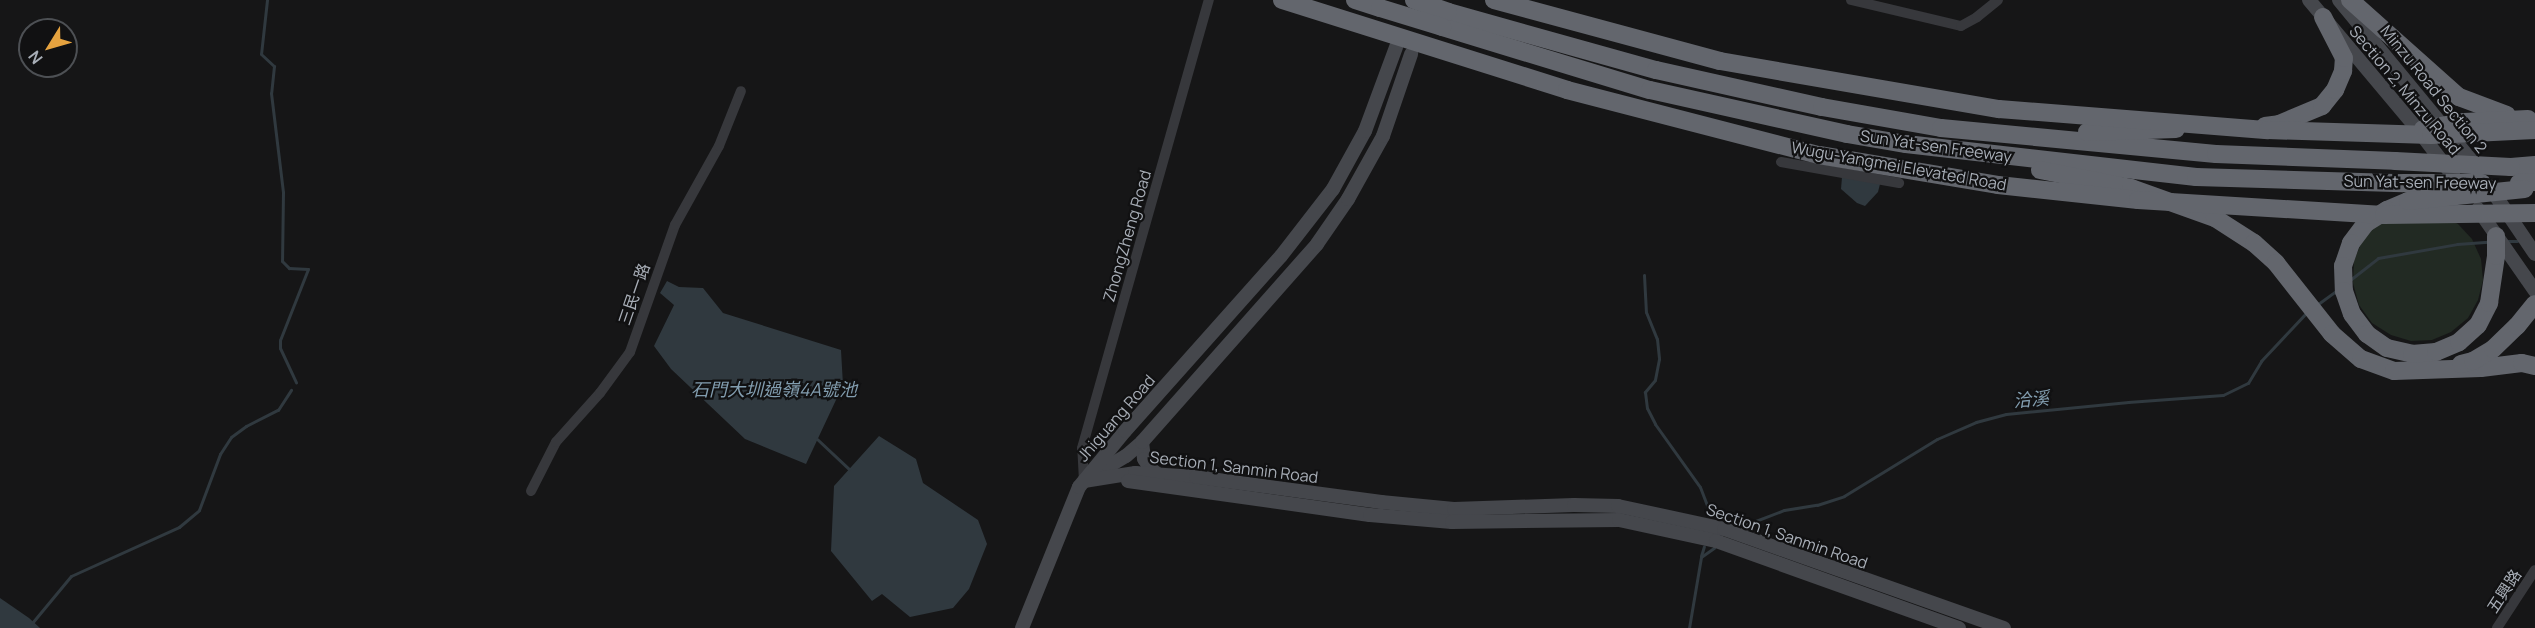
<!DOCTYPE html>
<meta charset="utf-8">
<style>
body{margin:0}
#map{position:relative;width:2535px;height:628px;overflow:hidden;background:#161617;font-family:Manrope,"Noto Sans TC",sans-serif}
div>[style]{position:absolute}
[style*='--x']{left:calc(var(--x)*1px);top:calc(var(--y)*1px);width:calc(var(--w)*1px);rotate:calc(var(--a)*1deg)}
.green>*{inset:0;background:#222a23}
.water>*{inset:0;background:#30393f}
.stream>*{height:3px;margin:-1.5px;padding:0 1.5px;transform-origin:1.5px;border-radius:1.5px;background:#30393f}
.street>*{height:10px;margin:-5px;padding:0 5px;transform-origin:5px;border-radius:5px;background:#37383c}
.secondary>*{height:14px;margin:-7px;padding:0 7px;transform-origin:7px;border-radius:7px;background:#45474c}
.highway>*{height:18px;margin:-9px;padding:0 9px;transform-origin:9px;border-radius:9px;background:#63666d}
.highway-bridge>*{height:18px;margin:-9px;padding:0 9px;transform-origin:9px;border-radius:9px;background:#63666d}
span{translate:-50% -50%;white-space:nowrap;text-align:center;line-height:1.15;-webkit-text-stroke:4.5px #111112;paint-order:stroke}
.street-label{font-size:16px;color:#a8aeb7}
.water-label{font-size:18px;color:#829daf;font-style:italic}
.north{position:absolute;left:18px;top:18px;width:60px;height:60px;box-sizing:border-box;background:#111112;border:2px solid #4d5054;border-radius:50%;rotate:233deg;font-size:16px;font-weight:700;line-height:24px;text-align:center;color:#a8aeb7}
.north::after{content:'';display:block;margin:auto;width:21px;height:27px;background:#e6a33f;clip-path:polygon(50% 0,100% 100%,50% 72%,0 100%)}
</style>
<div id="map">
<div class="green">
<div style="clip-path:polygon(2439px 214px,2458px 224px,2472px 239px,2481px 259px,2483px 280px,2478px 300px,2468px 318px,2451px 332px,2432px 340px,2411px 341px,2391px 335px,2372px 323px,2359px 305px,2353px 283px,2354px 261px,2362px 241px,2376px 224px)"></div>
</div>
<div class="water">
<div style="clip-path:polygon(1842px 177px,1880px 184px,1878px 192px,1865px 206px,1857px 203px,1841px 189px)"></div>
<div style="clip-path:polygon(667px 281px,679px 287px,703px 288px,723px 313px,841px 350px,843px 385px,806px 464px,745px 439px,671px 369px,654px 346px,674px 305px,660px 293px)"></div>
<div style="clip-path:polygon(879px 436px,916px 459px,923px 483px,978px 520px,987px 544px,969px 589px,953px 608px,910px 617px,882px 594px,872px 601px,831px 551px,834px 486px)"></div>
<div style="clip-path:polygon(0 598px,29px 618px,40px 628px,0 628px)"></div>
</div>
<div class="stream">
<div style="--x:267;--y:0;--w:54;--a:96.3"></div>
<div style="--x:261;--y:54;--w:18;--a:43"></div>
<div style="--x:274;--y:66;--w:27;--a:96"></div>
<div style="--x:271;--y:93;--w:100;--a:83.1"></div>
<div style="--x:283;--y:192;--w:69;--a:90.8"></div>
<div style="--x:282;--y:261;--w:10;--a:45"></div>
<div style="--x:289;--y:268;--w:19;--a:3"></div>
<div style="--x:308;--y:269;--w:76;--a:111.5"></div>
<div style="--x:280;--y:340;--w:8;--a:90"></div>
<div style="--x:280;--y:348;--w:38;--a:65"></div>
<div style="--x:2507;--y:241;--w:10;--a:0"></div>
<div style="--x:1644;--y:275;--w:37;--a:87"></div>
<div style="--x:1646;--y:312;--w:29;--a:68"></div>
<div style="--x:1657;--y:339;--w:20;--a:84"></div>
<div style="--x:1659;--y:359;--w:21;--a:101"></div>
<div style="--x:1655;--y:380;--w:16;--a:130"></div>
<div style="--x:1645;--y:392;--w:16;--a:83"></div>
<div style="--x:1647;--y:408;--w:18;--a:63"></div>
<div style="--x:1655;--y:424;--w:77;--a:54.5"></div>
<div style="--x:1700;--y:487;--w:25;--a:69"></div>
<div style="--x:2350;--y:280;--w:36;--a:-38"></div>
<div style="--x:2378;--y:258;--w:80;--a:-10"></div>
<div style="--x:2457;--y:244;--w:31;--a:-4"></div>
<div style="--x:2318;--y:304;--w:24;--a:-36"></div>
<div style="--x:817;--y:439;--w:44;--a:43.2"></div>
<div style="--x:1745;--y:525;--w:42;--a:-21"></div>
<div style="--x:1784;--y:510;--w:33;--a:-9"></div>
<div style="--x:1817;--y:505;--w:28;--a:-18"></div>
<div style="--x:1844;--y:496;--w:109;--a:-31.5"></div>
<div style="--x:1937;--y:439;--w:43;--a:-23.6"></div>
<div style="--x:1976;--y:422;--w:31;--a:-15"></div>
<div style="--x:2006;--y:414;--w:123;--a:-5.6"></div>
<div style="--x:2128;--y:402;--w:95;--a:-4.2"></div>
<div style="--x:2223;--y:395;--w:28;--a:-26"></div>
<div style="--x:2248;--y:383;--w:26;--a:-59"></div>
<div style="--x:2261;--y:361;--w:66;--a:-46.8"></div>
<div style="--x:1701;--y:556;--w:10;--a:-73"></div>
<div style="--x:32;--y:623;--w:61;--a:-50.3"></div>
<div style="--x:71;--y:576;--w:119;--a:-24.4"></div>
<div style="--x:179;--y:527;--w:26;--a:-40"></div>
<div style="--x:199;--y:510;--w:60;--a:-69.4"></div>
<div style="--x:220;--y:454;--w:20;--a:-57"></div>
<div style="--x:231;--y:437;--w:19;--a:-36"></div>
<div style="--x:246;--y:426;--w:36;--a:-27"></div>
<div style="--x:278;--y:410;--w:24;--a:-57"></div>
<div style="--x:1689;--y:628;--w:72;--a:-80.4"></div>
<div style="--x:1701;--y:557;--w:16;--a:-35"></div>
</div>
<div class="street">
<div style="--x:1851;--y:0;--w:113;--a:13.3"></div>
<div style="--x:1961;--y:26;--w:18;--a:-29"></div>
<div style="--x:1977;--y:17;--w:27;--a:-39"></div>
<div style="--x:1781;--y:162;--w:120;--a:10.1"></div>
<div style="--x:1084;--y:481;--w:33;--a:-93"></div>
<div style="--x:1082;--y:448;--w:466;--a:-74.2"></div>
<div style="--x:531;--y:491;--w:55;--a:-63"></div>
<div style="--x:556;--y:442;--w:66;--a:-48.1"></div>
<div style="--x:600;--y:393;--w:51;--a:-53.8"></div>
<div style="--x:630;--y:352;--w:135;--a:-70.5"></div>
<div style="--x:675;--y:225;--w:90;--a:-60.9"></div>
<div style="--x:719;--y:146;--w:59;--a:-68.2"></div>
<div style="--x:2497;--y:628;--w:69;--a:-56.8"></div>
</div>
<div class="secondary">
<div style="--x:2309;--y:0;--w:170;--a:50"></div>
<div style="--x:2418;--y:130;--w:74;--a:52.7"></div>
<div style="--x:2339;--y:0;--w:220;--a:50.5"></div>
<div style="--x:2489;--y:186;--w:82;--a:55.9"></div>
<div style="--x:2478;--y:209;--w:100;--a:55.2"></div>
<div style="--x:1142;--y:442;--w:17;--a:83"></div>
<div style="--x:1144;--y:459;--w:12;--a:55"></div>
<div style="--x:1151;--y:469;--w:10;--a:37"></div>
<div style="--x:1094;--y:475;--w:37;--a:-31"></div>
<div style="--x:1126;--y:456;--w:21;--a:-41"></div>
<div style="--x:1142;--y:442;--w:264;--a:-48.5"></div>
<div style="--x:1317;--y:244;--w:55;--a:-55.4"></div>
<div style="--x:1348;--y:199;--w:72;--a:-60.9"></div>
<div style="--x:1383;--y:136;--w:87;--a:-71.1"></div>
<div style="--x:1084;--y:481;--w:52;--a:-8.9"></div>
<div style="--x:1135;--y:473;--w:61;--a:3.8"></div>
<div style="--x:1196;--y:477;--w:187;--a:7.7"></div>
<div style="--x:1381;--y:502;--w:73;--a:5.5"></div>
<div style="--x:1454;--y:509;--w:120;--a:-1.9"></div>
<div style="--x:1574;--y:505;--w:44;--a:1.3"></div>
<div style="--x:1618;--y:506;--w:108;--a:12.2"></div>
<div style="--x:1724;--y:529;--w:297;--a:19.5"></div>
<div style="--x:1128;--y:481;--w:244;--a:8"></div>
<div style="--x:1370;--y:515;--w:82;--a:4.9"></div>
<div style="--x:1452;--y:522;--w:167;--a:-0.7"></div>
<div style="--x:1619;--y:520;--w:99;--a:12.2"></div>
<div style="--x:1716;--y:541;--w:258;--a:19.7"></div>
<div style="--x:1022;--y:628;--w:152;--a:-68"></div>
<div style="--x:1079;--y:487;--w:72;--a:-50.6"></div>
<div style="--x:1125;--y:431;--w:234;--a:-48.3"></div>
<div style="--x:1281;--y:256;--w:85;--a:-52.2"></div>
<div style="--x:1333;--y:189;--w:66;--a:-61.1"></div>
<div style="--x:1365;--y:131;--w:90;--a:-69.7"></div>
</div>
<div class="highway">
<div style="--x:1355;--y:0;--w:26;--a:18"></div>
<div style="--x:2350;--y:0;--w:146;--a:41.7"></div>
<div style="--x:2459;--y:97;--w:51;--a:20.6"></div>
<div style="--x:1448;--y:12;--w:216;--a:15.6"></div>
<div style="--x:1656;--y:70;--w:170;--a:12.6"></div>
<div style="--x:1822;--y:107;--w:121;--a:10"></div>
<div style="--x:1941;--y:128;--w:276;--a:5.4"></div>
<div style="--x:2216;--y:154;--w:179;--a:2.2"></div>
<div style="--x:1442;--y:27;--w:217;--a:16.9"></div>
<div style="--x:1650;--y:90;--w:202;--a:12.6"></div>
<div style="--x:1847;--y:134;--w:60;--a:9.6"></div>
<div style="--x:1906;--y:144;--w:292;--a:6.5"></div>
<div style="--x:2196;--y:177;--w:207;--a:1.7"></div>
<div style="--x:2265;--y:126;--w:14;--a:-8"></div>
<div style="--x:2279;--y:124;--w:47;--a:-22.7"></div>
<div style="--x:2322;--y:106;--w:21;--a:-51"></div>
<div style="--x:2335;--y:90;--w:21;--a:-67"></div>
<div style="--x:2343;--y:71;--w:13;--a:-86"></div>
<div style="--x:2344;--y:58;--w:46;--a:-117.1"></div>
<div style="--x:2423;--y:129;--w:42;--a:-9.7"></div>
<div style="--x:2464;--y:122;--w:64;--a:-2.7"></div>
<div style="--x:2087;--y:132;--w:89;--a:-1.9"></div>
<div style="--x:2511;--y:167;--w:24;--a:-5"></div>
<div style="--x:2040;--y:170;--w:93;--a:11.2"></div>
<div style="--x:2131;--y:188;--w:89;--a:19.7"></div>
<div style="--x:2215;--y:218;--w:46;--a:32.7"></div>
<div style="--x:2254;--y:243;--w:30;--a:42"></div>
<div style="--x:2276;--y:263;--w:90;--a:51.7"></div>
<div style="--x:2332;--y:334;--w:38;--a:41"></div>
<div style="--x:2361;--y:359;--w:35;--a:20"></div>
<div style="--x:2394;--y:371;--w:87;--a:-2"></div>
<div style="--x:2481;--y:368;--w:41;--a:-7"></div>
<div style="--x:2522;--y:363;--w:13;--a:13"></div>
<div style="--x:2519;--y:183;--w:16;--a:-4"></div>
<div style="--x:2408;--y:201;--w:23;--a:157"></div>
<div style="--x:2387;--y:210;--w:25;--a:148"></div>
<div style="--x:2366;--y:223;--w:25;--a:127"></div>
<div style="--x:2351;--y:243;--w:24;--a:109"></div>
<div style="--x:2343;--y:266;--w:25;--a:88"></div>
<div style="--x:2344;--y:291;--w:24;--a:71"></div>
<div style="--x:2352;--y:314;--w:25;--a:53"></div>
<div style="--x:2367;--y:334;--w:24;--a:35"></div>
<div style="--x:2387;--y:348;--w:26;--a:13"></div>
<div style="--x:2412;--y:354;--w:24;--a:-5"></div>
<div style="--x:2436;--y:352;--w:25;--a:-23"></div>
<div style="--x:2459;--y:342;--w:25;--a:-42"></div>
<div style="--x:2478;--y:325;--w:25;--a:-63"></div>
<div style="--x:2489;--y:303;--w:48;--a:-81.5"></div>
<div style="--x:2496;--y:256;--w:20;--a:-90"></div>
<div style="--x:2461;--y:364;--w:12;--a:-14"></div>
<div style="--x:2473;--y:361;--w:23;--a:-31"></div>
<div style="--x:2493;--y:349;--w:33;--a:-44"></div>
<div style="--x:2517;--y:326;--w:28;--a:-51"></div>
</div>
<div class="highway-bridge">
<div style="--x:1282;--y:0;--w:299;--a:17.5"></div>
<div style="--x:1567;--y:90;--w:260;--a:14.5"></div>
<div style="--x:1819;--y:155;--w:181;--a:9.5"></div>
<div style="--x:1998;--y:185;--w:141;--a:6.1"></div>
<div style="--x:2138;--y:200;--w:246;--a:3.5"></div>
<div style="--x:2384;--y:215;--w:151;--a:-0.8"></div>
<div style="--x:1414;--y:0;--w:36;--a:19"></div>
<div style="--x:1494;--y:0;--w:234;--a:15.1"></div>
<div style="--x:1720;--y:61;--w:283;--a:9.8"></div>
<div style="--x:1999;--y:109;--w:270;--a:4.5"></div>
<div style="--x:2268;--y:130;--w:163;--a:1.8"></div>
<div style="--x:2431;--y:135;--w:104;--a:-2.8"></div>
<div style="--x:1380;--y:8;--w:65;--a:17"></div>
<div style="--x:2395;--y:161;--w:116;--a:3"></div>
<div style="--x:2403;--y:183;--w:79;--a:0"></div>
<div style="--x:2408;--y:201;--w:117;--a:-5.9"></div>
</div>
<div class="street-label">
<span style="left:2434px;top:89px;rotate:51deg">Minzu Road Section 2</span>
<span style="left:2405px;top:90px;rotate:50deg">Section 2, Minzu Road</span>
<span style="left:1936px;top:146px;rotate:8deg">Sun Yat-sen Freeway</span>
<span style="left:1899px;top:166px;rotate:10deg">Wugu-Yangmei Elevated Road</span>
<span style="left:2420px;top:182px;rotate:1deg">Sun Yat-sen Freeway</span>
<span style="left:1127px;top:236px;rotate:-74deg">ZhongZheng Road</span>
<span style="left:634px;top:294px;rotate:-71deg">三民一路</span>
<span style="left:1116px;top:418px;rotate:-49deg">Jhiguang Road</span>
<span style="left:1234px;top:467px;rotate:7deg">Section 1, Sanmin Road</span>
<span style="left:1787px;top:536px;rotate:19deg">Section 1, Sanmin Road</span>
<span style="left:2504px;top:591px;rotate:-57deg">五興路</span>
</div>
<div class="water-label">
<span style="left:774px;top:389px">石門大圳過嶺4A號池</span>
<span style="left:2031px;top:399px;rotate:-5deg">洽溪</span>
</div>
<div class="north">N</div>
</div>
